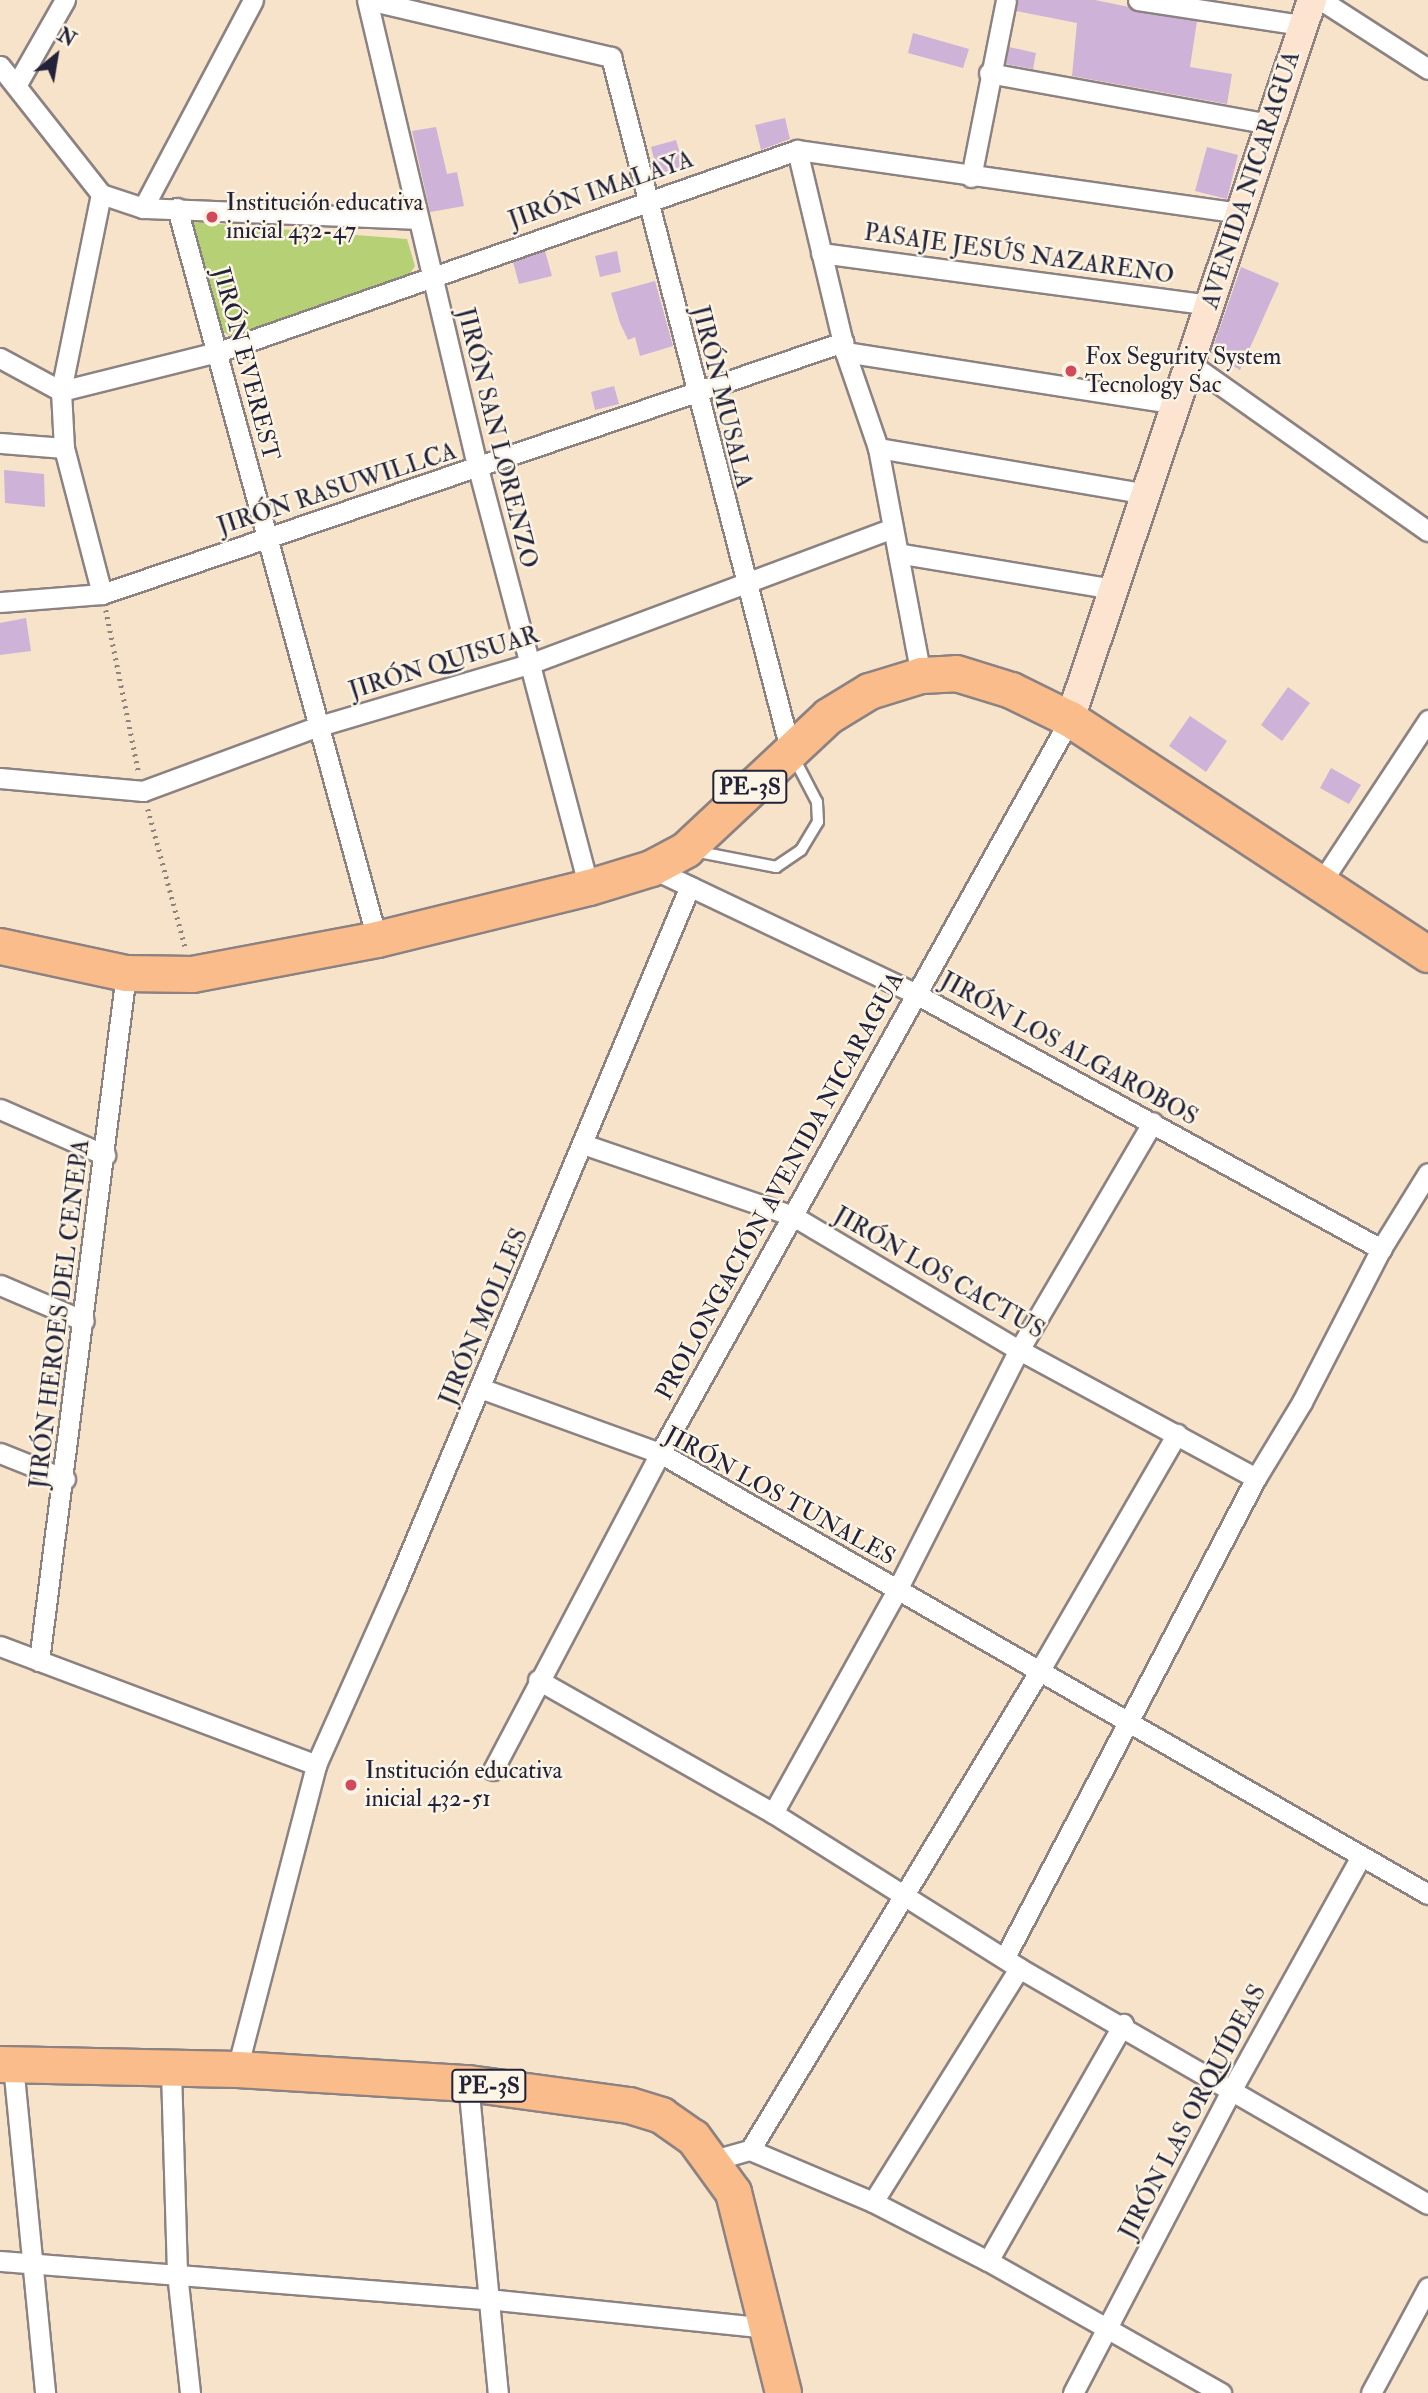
<!DOCTYPE html>
<meta charset="utf-8">
<style>
body{margin:0}
#map{position:relative;width:1428px;height:2393px;overflow:hidden;background:#f6e3c9;font-family:"IM FELL Double Pica",serif}
div>[style]{position:absolute}
[style*='--x']{left:calc(var(--x)*1px);top:calc(var(--y)*1px);width:calc(var(--w)*1px);rotate:calc(var(--a)*1deg)}
.green>*{inset:0;background:#b6d076}
.building>*{inset:0;background:#cfb2d8}
.path>*{height:4.5px;margin-top:-2.25px;transform-origin:0;background:repeating-linear-gradient(90deg,#8c8282 0 2px,transparent 0 7px)}
.roads{filter:drop-shadow(2px 0 #8c8282) drop-shadow(-2px 0 #8c8282) drop-shadow(0 2px #8c8282) drop-shadow(0 -2px #8c8282)}
.lane>*{height:10px;margin:-5px;padding:0 5px;transform-origin:5px;border-radius:5px;background:#fff}
.street>*{height:19px;margin:-9.5px;padding:0 9.5px;transform-origin:9.5px;border-radius:9.5px;background:#fff}
.secondary>*{height:28px;margin:-14px;padding:0 14px;transform-origin:14px;border-radius:14px;background:#fde4d0}
.highway>*{height:35px;margin:-17.5px;padding:0 17.5px;transform-origin:17.5px;border-radius:17.5px;background:#f9bc8a}
.dots>*{width:19px;height:19px;translate:-50% -50%;box-sizing:border-box;border:4px solid #fcf5e5;border-radius:50%}
span{translate:-50% -50%;white-space:nowrap;text-align:center;line-height:1.15;-webkit-text-stroke:5px #fcf5e5;paint-order:stroke}
.shield-label span{padding:2px 5px;background:#fcf5e5;border:2px solid;border-radius:5px;-webkit-text-stroke-width:0}
.shield-label{font-size:23px;color:#22223b;font-weight:700}
.street-label{font-size:24px;color:#22223b}
.poi-label{font-size:24px;color:#22223b}
.left{translate:0 -50%;text-align:left}
.north{position:absolute;left:21px;top:21px;width:70px;height:70px;-webkit-text-stroke:5px #fcf5e5;paint-order:stroke;rotate:30deg;font-size:19px;font-weight:700;line-height:28px;text-align:center;color:#22223b}
.north::after{content:'';display:block;margin:auto;width:24px;height:32px;background:#22223b;clip-path:polygon(50% 0,100% 100%,50% 72%,0 100%)}
</style>
<div id="map">
<div class="green">
<div style="clip-path:polygon(192px 222px,407px 239px,415px 266px,407px 278px,231px 336px,220px 331px)"></div>
</div>
<div class="building">
<div style="clip-path:polygon(1018px 0,1095px 0,1197px 21px,1190px 67px,1232px 74px,1227px 104px,1072px 76px,1077px 23px,1016px 11px)"></div>
<div style="clip-path:polygon(913px 33px,969px 49px,963px 68px,908px 53px)"></div>
<div style="clip-path:polygon(1009px 47px,1036px 53px,1033px 69px,1006px 64px)"></div>
<div style="clip-path:polygon(785px 118px,790px 139px,761px 150px,755px 125px)"></div>
<div style="clip-path:polygon(436px 127px,447px 174px,457px 172px,464px 206px,430px 212px,412px 131px)"></div>
<div style="clip-path:polygon(676px 140px,684px 167px,658px 174px,651px 147px)"></div>
<div style="clip-path:polygon(1207px 147px,1238px 155px,1227px 199px,1195px 191px)"></div>
<div style="clip-path:polygon(545px 251px,552px 276px,519px 284px,513px 262px)"></div>
<div style="clip-path:polygon(617px 251px,621px 272px,600px 277px,595px 256px)"></div>
<div style="clip-path:polygon(1241px 267px,1279px 283px,1240px 370px,1211px 353px)"></div>
<div style="clip-path:polygon(655px 281px,673px 346px,640px 356px,635px 337px,628px 340px,620px 323px,611px 293px)"></div>
<div style="clip-path:polygon(614px 386px,619px 404px,595px 410px,591px 392px)"></div>
<div style="clip-path:polygon(4px 470px,44px 474px,45px 507px,5px 503px)"></div>
<div style="clip-path:polygon(26px 618px,31px 651px,0 655px,0 623px)"></div>
<div style="clip-path:polygon(1288px 687px,1310px 703px,1282px 741px,1261px 725px)"></div>
<div style="clip-path:polygon(1190px 716px,1227px 741px,1206px 772px,1169px 746px)"></div>
<div style="clip-path:polygon(1331px 768px,1361px 785px,1349px 804px,1320px 788px)"></div>
</div>
<div class="path">
<div style="--x:106;--y:610;--w:166;--a:78.6"></div>
<div style="--x:148;--y:809;--w:142;--a:74.9"></div>
</div>
<div class="roads">
<div class="lane">
<div style="--x:694;--y:851;--w:84;--a:11"></div>
<div style="--x:776;--y:867;--w:30;--a:-34"></div>
<div style="--x:801;--y:850;--w:33;--a:-59"></div>
<div style="--x:818;--y:822;--w:20;--a:-93"></div>
<div style="--x:817;--y:802;--w:52;--a:-117.6"></div>
</div>
<div class="street">
<div style="--x:367;--y:0;--w:481;--a:76.7"></div>
<div style="--x:478;--y:468;--w:433;--a:75.2"></div>
<div style="--x:368;--y:0;--w:250;--a:13.2"></div>
<div style="--x:611;--y:57;--w:715;--a:75.5"></div>
<div style="--x:1138;--y:0;--w:166;--a:8.7"></div>
<div style="--x:1321;--y:0;--w:127;--a:32.8"></div>
<div style="--x:0;--y:66;--w:163;--a:51.7"></div>
<div style="--x:101;--y:194;--w:44;--a:18.4"></div>
<div style="--x:143;--y:208;--w:274;--a:2.3"></div>
<div style="--x:989;--y:73;--w:287;--a:10.3"></div>
<div style="--x:17;--y:84;--w:97;--a:-60.3"></div>
<div style="--x:797;--y:150;--w:208;--a:76.6"></div>
<div style="--x:845;--y:352;--w:102;--a:71"></div>
<div style="--x:878;--y:448;--w:231;--a:79.3"></div>
<div style="--x:971;--y:177;--w:180;--a:-78.8"></div>
<div style="--x:101;--y:194;--w:201;--a:101.5"></div>
<div style="--x:61;--y:391;--w:57;--a:87"></div>
<div style="--x:64;--y:448;--w:151;--a:75.4"></div>
<div style="--x:143;--y:208;--w:235;--a:-62.1"></div>
<div style="--x:177;--y:208;--w:758;--a:74.7"></div>
<div style="--x:821;--y:253;--w:392;--a:7.6"></div>
<div style="--x:845;--y:352;--w:337;--a:8.9"></div>
<div style="--x:0;--y:358;--w:69;--a:28.4"></div>
<div style="--x:61;--y:391;--w:162;--a:-14"></div>
<div style="--x:218;--y:352;--w:613;--a:-19.23"></div>
<div style="--x:797;--y:150;--w:448;--a:8.1"></div>
<div style="--x:1191;--y:364;--w:290;--a:35.2"></div>
<div style="--x:0;--y:443;--w:64;--a:4.5"></div>
<div style="--x:878;--y:448;--w:272;--a:9.7"></div>
<div style="--x:902;--y:554;--w:215;--a:9.4"></div>
<div style="--x:0;--y:602;--w:102;--a:-4.5"></div>
<div style="--x:102;--y:594;--w:783;--a:-18.78"></div>
<div style="--x:0;--y:778;--w:144;--a:5.2"></div>
<div style="--x:143;--y:791;--w:184;--a:-20.3"></div>
<div style="--x:316;--y:727;--w:222;--a:-16.5"></div>
<div style="--x:529;--y:664;--w:388;--a:-20.5"></div>
<div style="--x:651;--y:868;--w:291;--a:25.4"></div>
<div style="--x:914;--y:993;--w:533;--a:28.73"></div>
<div style="--x:1322;--y:881;--w:193;--a:-56.6"></div>
<div style="--x:0;--y:1109;--w:115;--a:23.7"></div>
<div style="--x:583;--y:1144;--w:222;--a:18.9"></div>
<div style="--x:793;--y:1216;--w:263;--a:30.7"></div>
<div style="--x:1019;--y:1350;--w:269;--a:28.4"></div>
<div style="--x:0;--y:1285;--w:91;--a:23.2"></div>
<div style="--x:480;--y:1388;--w:191;--a:19.9"></div>
<div style="--x:660;--y:1453;--w:886;--a:29.87"></div>
<div style="--x:0;--y:1453;--w:70;--a:21.8"></div>
<div style="--x:0;--y:1646;--w:338;--a:20.6"></div>
<div style="--x:39;--y:1661;--w:693;--a:-82.79"></div>
<div style="--x:538;--y:1680;--w:270;--a:29.5"></div>
<div style="--x:773;--y:1813;--w:291;--a:32.2"></div>
<div style="--x:1019;--y:1968;--w:472;--a:30"></div>
<div style="--x:493;--y:1770;--w:358;--a:-62.2"></div>
<div style="--x:660;--y:1453;--w:841;--a:-60.81"></div>
<div style="--x:773;--y:1813;--w:255;--a:-60.9"></div>
<div style="--x:897;--y:1590;--w:269;--a:-63.1"></div>
<div style="--x:1019;--y:1350;--w:264;--a:-59.6"></div>
<div style="--x:1005;--y:1957;--w:541;--a:-62.35"></div>
<div style="--x:1256;--y:1478;--w:89;--a:-58.8"></div>
<div style="--x:1302;--y:1402;--w:172;--a:-62.7"></div>
<div style="--x:1381;--y:1249;--w:89;--a:-58.3"></div>
<div style="--x:13;--y:2065;--w:330;--a:84.4"></div>
<div style="--x:237;--y:2069;--w:314;--a:-75.4"></div>
<div style="--x:316;--y:1765;--w:196;--a:-65.9"></div>
<div style="--x:396;--y:1586;--w:759;--a:-67.22"></div>
<div style="--x:171;--y:2071;--w:202;--a:88.3"></div>
<div style="--x:177;--y:2273;--w:121;--a:83.8"></div>
<div style="--x:468;--y:2083;--w:311;--a:84.5"></div>
<div style="--x:750;--y:2150;--w:561;--a:-58.86"></div>
<div style="--x:1040;--y:1670;--w:273;--a:-59.9"></div>
<div style="--x:714;--y:2160;--w:37;--a:-16"></div>
<div style="--x:750;--y:2150;--w:134;--a:22.9"></div>
<div style="--x:873;--y:2202;--w:129;--a:27.2"></div>
<div style="--x:988;--y:2261;--w:268;--a:29.5"></div>
<div style="--x:873;--y:2202;--w:276;--a:-58"></div>
<div style="--x:0;--y:2261;--w:488;--a:4.5"></div>
<div style="--x:487;--y:2299;--w:283;--a:5.9"></div>
<div style="--x:988;--y:2261;--w:273;--a:-60.3"></div>
<div style="--x:1073;--y:2393;--w:343;--a:-62.4"></div>
<div style="--x:1232;--y:2089;--w:266;--a:-61"></div>
<div style="--x:1371;--y:2393;--w:120;--a:-61.7"></div>
</div>
<div class="secondary">
<div style="--x:1070;--y:719;--w:759;--a:-71.4"></div>
</div>
<div class="highway">
<div style="--x:0;--y:946;--w:129;--a:12.1"></div>
<div style="--x:126;--y:973;--w:66;--a:0.9"></div>
<div style="--x:192;--y:974;--w:188;--a:-10.7"></div>
<div style="--x:377;--y:939;--w:218;--a:-13.8"></div>
<div style="--x:589;--y:887;--w:65;--a:-17"></div>
<div style="--x:651;--y:868;--w:40;--a:-28"></div>
<div style="--x:686;--y:849;--w:195;--a:-43.1"></div>
<div style="--x:828;--y:716;--w:48;--a:-31.4"></div>
<div style="--x:869;--y:691;--w:54;--a:-17.1"></div>
<div style="--x:921;--y:675;--w:35;--a:-3"></div>
<div style="--x:956;--y:673;--w:58;--a:17.2"></div>
<div style="--x:1011;--y:690;--w:66;--a:26.2"></div>
<div style="--x:1070;--y:719;--w:428;--a:33.3"></div>
<div style="--x:0;--y:2064;--w:237;--a:1.2"></div>
<div style="--x:237;--y:2069;--w:231;--a:3.5"></div>
<div style="--x:468;--y:2083;--w:162;--a:7.8"></div>
<div style="--x:629;--y:2105;--w:34;--a:17"></div>
<div style="--x:661;--y:2115;--w:39;--a:35"></div>
<div style="--x:693;--y:2137;--w:68;--a:54"></div>
<div style="--x:733;--y:2192;--w:207;--a:76"></div>
</div>
</div>
<div class="dots">
<div style="left:212px;top:217px;background:#d1495b"></div>
<div style="left:1071px;top:371px;background:#d1495b"></div>
<div style="left:351px;top:1785px;background:#d1495b"></div>
</div>
<div class="shield-label">
<span style="left:750px;top:787px">PE-3S</span>
<span style="left:489px;top:2086px">PE-3S</span>
</div>
<div class="street-label">
<span style="left:1251px;top:180px;rotate:-72deg">AVENIDA NICARAGUA</span>
<span style="left:601px;top:190px;rotate:-19deg">JIRÓN IMALAYA</span>
<span style="left:1019px;top:254px;rotate:8deg">PASAJE JESÚS NAZARENO</span>
<span style="left:246px;top:364px;rotate:75deg">JIRÓN EVEREST</span>
<span style="left:722px;top:397px;rotate:76deg">JIRÓN MUSALA</span>
<span style="left:497px;top:438px;rotate:76deg">JIRÓN SAN LORENZO</span>
<span style="left:337px;top:489px;rotate:-18deg">JIRÓN RASUWILLCA</span>
<span style="left:444px;top:663px;rotate:-17deg">JIRÓN QUISUAR</span>
<span style="left:1069px;top:1049px;rotate:29deg">JIRÓN LOS ALGAROBOS</span>
<span style="left:780px;top:1186px;rotate:-61deg">PROLONGACIÓN AVENIDA NICARAGUA</span>
<span style="left:939px;top:1273px;rotate:30deg">JIRÓN LOS CACTUS</span>
<span style="left:60px;top:1314px;rotate:-83deg">JIRÓN HEROES DEL CENEPA</span>
<span style="left:484px;top:1317px;rotate:-67deg">JIRÓN MOLLES</span>
<span style="left:780px;top:1496px;rotate:29deg">JIRÓN LOS TUNALES</span>
<span style="left:1193px;top:2112px;rotate:-62deg">JIRÓN LAS ORQUÍDEAS</span>
</div>
<div class="poi-label">
<span class="left" style="left:226px;top:217px">Institución educativa<br>inicial 432-47</span>
<span class="left" style="left:1085px;top:371px">Fox Segurity System<br>Tecnology Sac</span>
<span class="left" style="left:365px;top:1785px">Institución educativa<br>inicial 432-51</span>
</div>
<div class="north">N</div>
</div>
